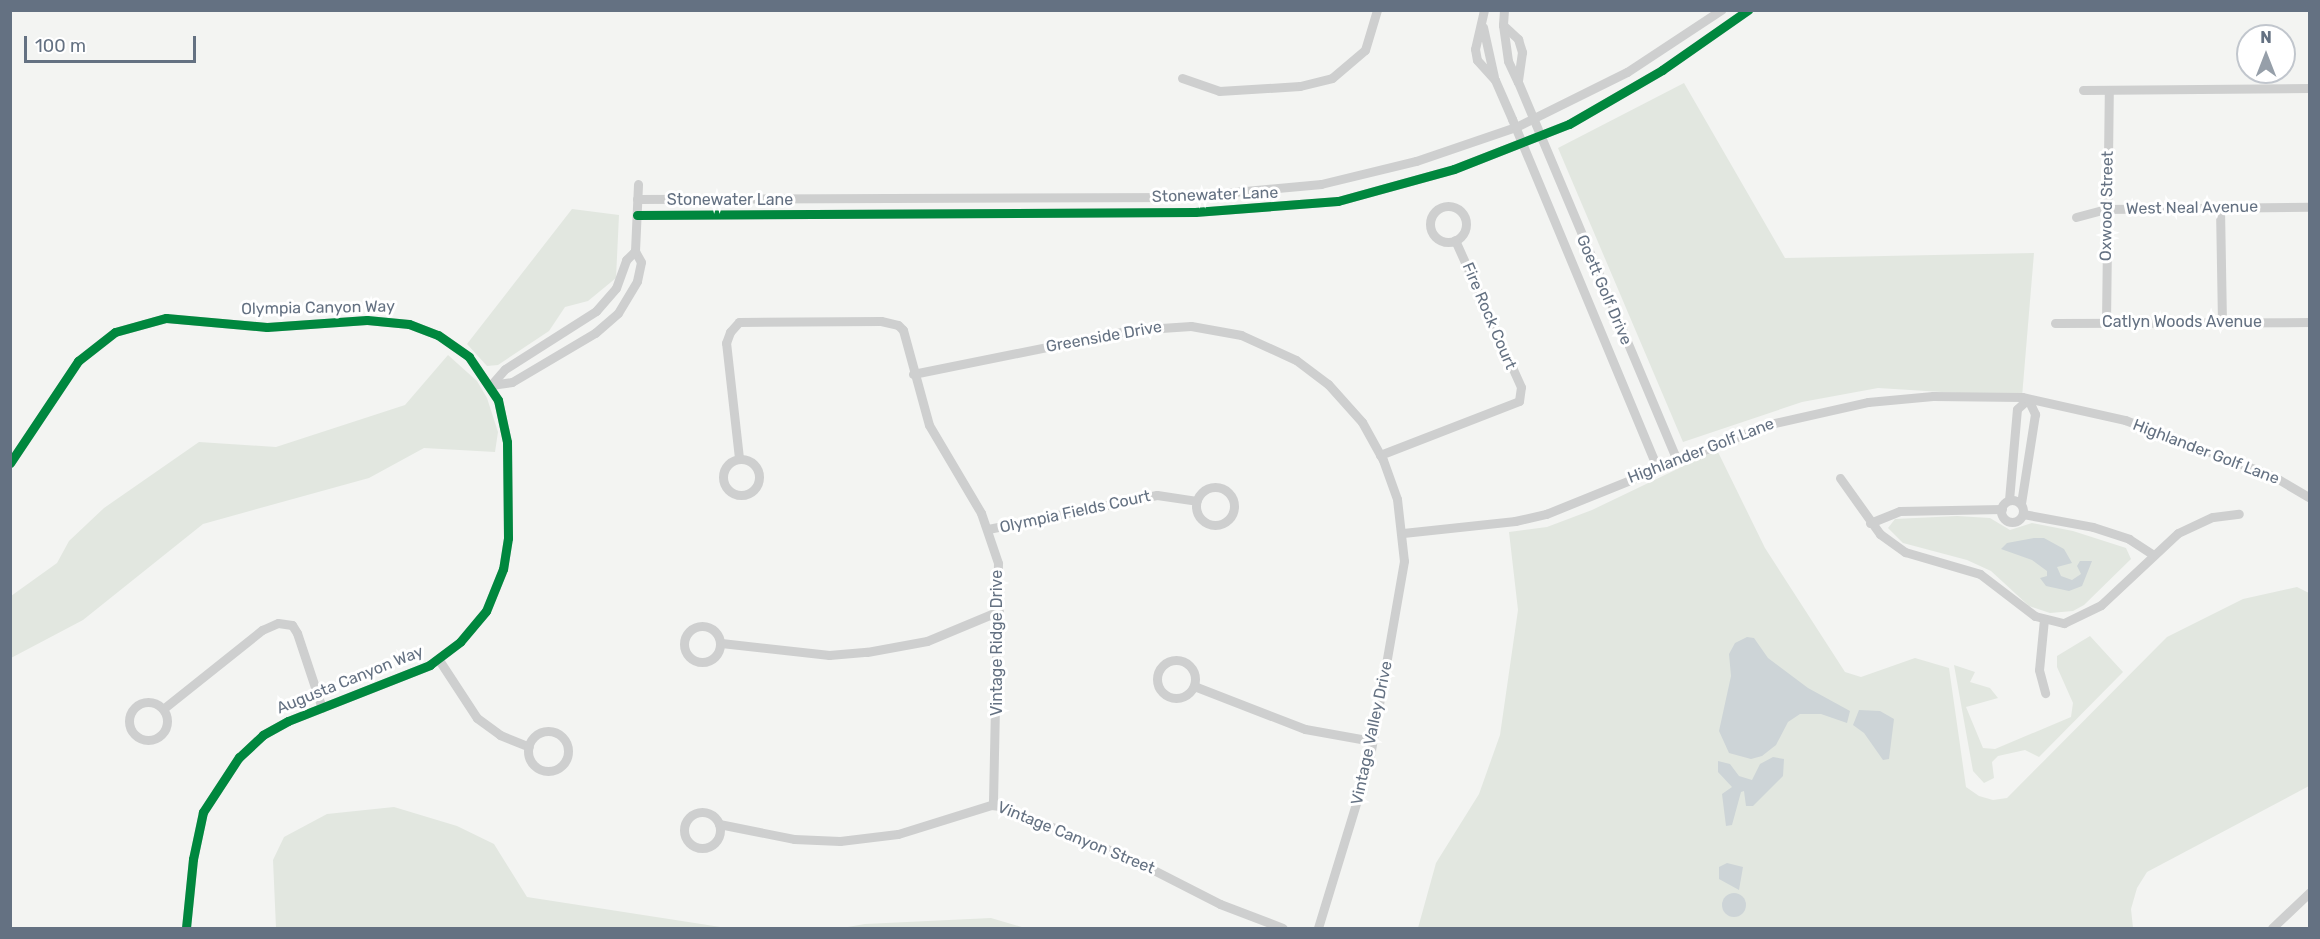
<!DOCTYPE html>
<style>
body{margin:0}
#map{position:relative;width:2320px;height:939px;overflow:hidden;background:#f3f4f2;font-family:Rubik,sans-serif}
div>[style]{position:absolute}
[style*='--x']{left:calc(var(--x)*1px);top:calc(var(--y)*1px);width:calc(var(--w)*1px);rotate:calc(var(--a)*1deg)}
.green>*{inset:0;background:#e2e7e0}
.water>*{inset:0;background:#cdd4d7}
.round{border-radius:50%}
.street>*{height:9px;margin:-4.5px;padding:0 4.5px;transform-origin:4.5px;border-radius:4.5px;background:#cecfcf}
.street>.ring{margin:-4.5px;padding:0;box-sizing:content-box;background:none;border:9px solid #cecfcf;border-radius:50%}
.cycleway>*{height:9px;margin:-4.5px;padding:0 4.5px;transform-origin:4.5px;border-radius:4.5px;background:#00873e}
span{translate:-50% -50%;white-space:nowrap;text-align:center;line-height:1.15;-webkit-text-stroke:6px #fff;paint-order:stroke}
.street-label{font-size:16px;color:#647182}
.frame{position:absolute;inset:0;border:12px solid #647182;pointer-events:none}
.north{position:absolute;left:2236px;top:24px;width:60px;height:60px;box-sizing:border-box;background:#fff;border:2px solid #c1c6cd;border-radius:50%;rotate:0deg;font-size:16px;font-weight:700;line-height:24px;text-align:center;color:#647182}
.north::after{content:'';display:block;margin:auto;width:21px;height:27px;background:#969fa9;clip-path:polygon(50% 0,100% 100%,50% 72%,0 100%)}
.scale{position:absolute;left:24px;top:36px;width:172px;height:27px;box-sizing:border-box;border:3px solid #647182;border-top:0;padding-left:8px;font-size:18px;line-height:21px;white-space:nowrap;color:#647182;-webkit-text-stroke:4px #fff;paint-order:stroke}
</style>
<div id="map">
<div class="green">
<div style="clip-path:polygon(1684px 83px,1785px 258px,2034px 253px,2022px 397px,1878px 388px,1802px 402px,1683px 442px,1558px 148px)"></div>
<div style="clip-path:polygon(572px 209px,619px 215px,616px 278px,588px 301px,565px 307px,549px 331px,498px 365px,487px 366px,467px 344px)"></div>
<div style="clip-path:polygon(448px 355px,477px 381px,487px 398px,498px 432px,495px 452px,424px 448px,369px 478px,203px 524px,83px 620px,11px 658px,11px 596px,57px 563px,69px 541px,104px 508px,199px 442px,276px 447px,405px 405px)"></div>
<div style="clip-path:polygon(1717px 450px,1765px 548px,1845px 672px,1861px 677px,1915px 658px,1949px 668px,1966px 787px,1979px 796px,1993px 800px,2007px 798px,2167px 637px,2243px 599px,2297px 587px,2309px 593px,2309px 786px,2147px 872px,2137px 888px,2131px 909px,2133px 928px,1418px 928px,1436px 863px,1479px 794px,1500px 735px,1518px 610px,1509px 532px,1547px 527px,1592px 510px)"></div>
<div style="clip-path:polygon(1957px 516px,1990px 518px,2010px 530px,2032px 523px,2073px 531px,2126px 548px,2131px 559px,2084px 605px,2073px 611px,2050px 613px,2029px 606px,1991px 571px,1967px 560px,1903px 543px,1888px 528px,1895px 519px)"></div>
<div style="clip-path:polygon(2090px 636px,2123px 672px,2039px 757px,2025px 750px,1998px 756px,1992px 762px,1994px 778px,1984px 783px,1973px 771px,1954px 665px,1975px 672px,1970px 682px,1990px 688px,1998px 698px,1966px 707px,1983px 748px,1995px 749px,2071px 717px,2073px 703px,2057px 667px,2057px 656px)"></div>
<div style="clip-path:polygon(394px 807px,457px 826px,494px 844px,527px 897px,727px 928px,276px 928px,273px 860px,284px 837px,327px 814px)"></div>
<div style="clip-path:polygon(991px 918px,1025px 928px,842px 928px,865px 924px)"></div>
</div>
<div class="water">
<div style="clip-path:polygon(2034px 538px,2044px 538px,2064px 549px,2072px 563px,2057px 567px,2061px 576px,2072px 580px,2081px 574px,2077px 566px,2080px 561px,2092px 561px,2082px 586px,2069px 591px,2046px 586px,2040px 578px,2047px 576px,2047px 571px,2032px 560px,2001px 549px,2007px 543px)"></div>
<div style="clip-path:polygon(1747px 637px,1754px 638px,1768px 658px,1808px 688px,1850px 711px,1847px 723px,1821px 714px,1800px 714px,1788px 722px,1776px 745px,1762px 756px,1751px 759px,1729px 753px,1719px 731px,1731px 676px,1729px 654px,1735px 643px)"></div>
<div style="clip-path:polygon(1859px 710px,1880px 711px,1894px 719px,1889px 759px,1883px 760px,1864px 733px,1853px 725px)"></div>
<div style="clip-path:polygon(1773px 757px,1784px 759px,1783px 776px,1753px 806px,1746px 806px,1744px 791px,1741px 792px,1732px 825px,1726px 826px,1722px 794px,1732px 787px,1718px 772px,1718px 761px,1730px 764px,1739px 776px,1752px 780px,1760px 764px)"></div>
<div style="clip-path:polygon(1727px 863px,1743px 867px,1739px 890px,1719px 879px,1719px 867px)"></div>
<div class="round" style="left:1722px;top:893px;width:24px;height:24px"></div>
</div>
<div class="street">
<div style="--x:1484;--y:10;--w:40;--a:103"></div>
<div style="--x:1475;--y:49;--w:11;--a:80"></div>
<div style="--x:1477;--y:60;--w:27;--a:48"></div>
<div style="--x:1495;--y:80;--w:43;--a:66.4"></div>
<div style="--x:1512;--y:119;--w:378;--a:67.4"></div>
<div style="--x:1504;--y:10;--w:15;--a:94"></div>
<div style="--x:1503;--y:25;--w:21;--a:43"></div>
<div style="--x:1518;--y:39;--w:14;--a:73"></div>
<div style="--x:1522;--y:52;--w:30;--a:98"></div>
<div style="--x:1518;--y:82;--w:410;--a:67.2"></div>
<div style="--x:1503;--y:25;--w:36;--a:82"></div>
<div style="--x:1508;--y:61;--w:23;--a:65"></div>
<div style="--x:1483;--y:27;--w:51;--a:77.6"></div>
<div style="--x:1182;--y:78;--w:39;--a:19"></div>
<div style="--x:1219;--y:91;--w:81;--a:-3.5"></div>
<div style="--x:1300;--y:86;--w:33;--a:-14"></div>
<div style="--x:1332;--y:78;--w:43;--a:-40.3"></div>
<div style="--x:1365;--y:50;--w:42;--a:-73.3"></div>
<div style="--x:2083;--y:90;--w:227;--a:-0.5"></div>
<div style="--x:637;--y:199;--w:544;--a:-0.21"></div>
<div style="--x:1181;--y:197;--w:141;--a:-5.3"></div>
<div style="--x:1321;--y:184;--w:98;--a:-13.6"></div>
<div style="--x:1416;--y:161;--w:106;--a:-18.8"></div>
<div style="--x:1516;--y:127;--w:124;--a:-26.4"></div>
<div style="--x:1627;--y:72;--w:113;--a:-33.4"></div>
<div class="ring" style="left:1430px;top:206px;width:27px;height:27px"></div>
<div style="--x:2220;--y:208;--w:114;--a:89"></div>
<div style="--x:637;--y:215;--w:558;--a:-0.31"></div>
<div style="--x:1195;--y:212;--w:143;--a:-4.4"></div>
<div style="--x:1338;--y:201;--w:120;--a:-15.4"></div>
<div style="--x:1454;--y:169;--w:123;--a:-21.4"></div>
<div style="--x:1569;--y:124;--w:108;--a:-30.1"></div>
<div style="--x:1662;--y:70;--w:105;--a:-34.9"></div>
<div style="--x:2076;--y:217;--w:31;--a:-15"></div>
<div style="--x:2106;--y:209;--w:204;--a:-0.6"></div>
<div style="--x:2055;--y:323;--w:255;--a:-0.2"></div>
<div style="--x:2106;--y:323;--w:233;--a:-89.3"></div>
<div style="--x:913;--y:374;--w:222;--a:-11.4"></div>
<div style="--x:1131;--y:330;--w:60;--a:-3.8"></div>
<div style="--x:1191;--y:326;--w:51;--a:10.2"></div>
<div style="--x:1241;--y:335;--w:60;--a:24.4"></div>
<div style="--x:1296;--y:360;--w:40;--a:37"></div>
<div style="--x:1328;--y:384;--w:51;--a:48.2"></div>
<div style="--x:1362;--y:422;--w:43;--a:61.1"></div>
<div style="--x:1383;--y:460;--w:41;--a:70.3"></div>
<div style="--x:1397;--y:499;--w:62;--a:83.6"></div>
<div style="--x:1404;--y:561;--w:203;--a:99.9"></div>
<div style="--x:1369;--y:761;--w:175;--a:107"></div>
<div style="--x:491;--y:385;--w:21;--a:-8"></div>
<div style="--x:512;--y:382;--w:96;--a:-30.6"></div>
<div style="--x:595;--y:333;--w:30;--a:-41"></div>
<div style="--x:618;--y:313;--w:37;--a:-59"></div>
<div style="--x:637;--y:281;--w:19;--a:-78"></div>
<div style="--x:641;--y:262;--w:13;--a:-119"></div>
<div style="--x:635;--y:251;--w:67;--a:-87.4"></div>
<div style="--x:491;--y:385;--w:21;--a:-49"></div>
<div style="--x:505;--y:369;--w:108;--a:-32.5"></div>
<div style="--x:596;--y:311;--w:30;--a:-49"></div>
<div style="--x:616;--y:288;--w:30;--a:-70"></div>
<div style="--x:626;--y:260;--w:13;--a:-45"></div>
<div style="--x:1380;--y:455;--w:149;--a:-21.2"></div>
<div style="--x:1519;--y:401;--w:14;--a:-82"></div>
<div style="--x:1521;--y:387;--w:161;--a:-114.2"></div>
<div style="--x:739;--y:458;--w:116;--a:-96.4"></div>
<div style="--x:726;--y:343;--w:12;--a:-70"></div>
<div style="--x:730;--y:332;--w:13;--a:-48"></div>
<div style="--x:739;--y:322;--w:142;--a:-0.4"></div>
<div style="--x:881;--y:321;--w:17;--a:13"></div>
<div style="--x:898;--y:325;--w:7;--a:45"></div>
<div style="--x:903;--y:330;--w:98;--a:74.7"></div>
<div style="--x:929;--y:425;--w:102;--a:59.4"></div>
<div style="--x:981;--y:513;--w:53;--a:71.2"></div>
<div style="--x:998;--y:563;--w:242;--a:91.2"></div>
<div class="ring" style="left:723px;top:459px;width:27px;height:27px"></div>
<div style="--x:10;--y:463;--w:123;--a:-56.3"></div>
<div style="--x:78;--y:361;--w:47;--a:-38.1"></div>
<div style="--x:115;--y:332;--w:53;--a:-15.4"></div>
<div style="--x:166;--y:318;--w:101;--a:5.1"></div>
<div style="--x:267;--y:327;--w:100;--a:-4"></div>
<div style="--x:367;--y:320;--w:42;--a:5.4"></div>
<div style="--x:409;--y:324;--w:31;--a:21"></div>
<div style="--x:438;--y:335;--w:38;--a:35"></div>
<div style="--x:469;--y:357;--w:52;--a:56"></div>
<div style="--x:498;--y:400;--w:43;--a:77.9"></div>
<div style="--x:507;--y:442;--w:96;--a:89.4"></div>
<div style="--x:508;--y:538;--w:31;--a:99"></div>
<div style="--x:503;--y:569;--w:45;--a:112"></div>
<div style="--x:486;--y:611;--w:40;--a:130"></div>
<div style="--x:460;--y:642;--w:38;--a:143"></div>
<div style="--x:430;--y:665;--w:153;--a:158.5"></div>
<div style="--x:288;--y:721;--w:29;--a:151"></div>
<div style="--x:263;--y:735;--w:33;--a:137"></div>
<div style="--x:239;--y:757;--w:66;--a:123.2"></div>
<div style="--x:203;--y:812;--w:48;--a:102"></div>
<div style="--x:193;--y:859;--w:69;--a:95.8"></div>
<div style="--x:1840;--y:478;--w:69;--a:54.5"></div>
<div style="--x:1880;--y:534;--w:31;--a:36"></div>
<div style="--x:1905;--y:552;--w:78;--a:16.3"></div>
<div style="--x:1980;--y:574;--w:69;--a:37.4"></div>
<div style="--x:2035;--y:616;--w:30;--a:14"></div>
<div style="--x:2064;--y:623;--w:41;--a:-25.9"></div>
<div style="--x:2101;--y:605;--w:105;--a:-43.1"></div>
<div style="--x:2178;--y:533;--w:38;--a:-25"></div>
<div style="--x:2213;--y:517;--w:26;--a:-7"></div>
<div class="ring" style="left:1196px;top:487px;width:29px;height:29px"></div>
<div style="--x:2009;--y:500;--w:91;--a:-85"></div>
<div style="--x:2017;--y:409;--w:15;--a:-42"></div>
<div style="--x:2028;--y:399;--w:17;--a:65"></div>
<div style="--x:2035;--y:414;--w:90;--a:98.9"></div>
<div class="ring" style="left:2001px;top:500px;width:13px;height:13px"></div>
<div style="--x:2023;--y:514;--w:71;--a:10.5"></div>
<div style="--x:2093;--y:527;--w:38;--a:18"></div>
<div style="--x:2129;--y:539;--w:27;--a:33"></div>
<div style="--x:1870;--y:523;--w:32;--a:-22"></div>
<div style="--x:1900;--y:511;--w:102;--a:-1.1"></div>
<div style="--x:988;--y:529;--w:172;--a:-11.4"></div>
<div style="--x:1157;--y:495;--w:40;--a:8.5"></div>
<div style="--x:1403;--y:533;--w:113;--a:-6.1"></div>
<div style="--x:1515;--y:521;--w:32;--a:-13"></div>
<div style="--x:1546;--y:514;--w:237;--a:-22"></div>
<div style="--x:1766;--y:425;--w:105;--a:-12.7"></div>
<div style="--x:1868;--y:402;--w:65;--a:-5.3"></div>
<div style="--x:1933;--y:396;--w:89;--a:0.6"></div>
<div style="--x:2022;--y:397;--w:106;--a:12.6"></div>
<div style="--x:2125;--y:420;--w:158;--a:20.7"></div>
<div style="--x:2273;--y:476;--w:43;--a:30.7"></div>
<div style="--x:2044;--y:619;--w:51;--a:95.6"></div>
<div style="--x:2039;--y:670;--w:24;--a:75"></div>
<div class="ring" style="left:684px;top:626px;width:27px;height:27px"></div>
<div style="--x:721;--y:643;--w:109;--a:6.3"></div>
<div style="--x:829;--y:655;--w:38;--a:-5"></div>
<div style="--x:867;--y:652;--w:61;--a:-10.4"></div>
<div style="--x:927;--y:641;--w:78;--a:-22.6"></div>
<div style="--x:439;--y:660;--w:69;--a:56.8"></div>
<div style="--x:477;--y:718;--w:29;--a:36"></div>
<div style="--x:500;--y:735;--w:31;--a:22"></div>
<div class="ring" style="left:1157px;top:660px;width:29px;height:29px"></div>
<div style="--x:1194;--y:686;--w:119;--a:21.2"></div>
<div style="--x:1305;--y:729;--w:68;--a:10.2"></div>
<div class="ring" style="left:129px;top:702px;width:29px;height:29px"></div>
<div style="--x:163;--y:709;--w:127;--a:-38.6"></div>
<div style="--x:262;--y:630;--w:17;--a:-24"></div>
<div style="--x:278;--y:623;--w:14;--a:8"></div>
<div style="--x:292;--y:625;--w:9;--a:58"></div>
<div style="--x:297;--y:633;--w:79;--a:71.6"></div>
<div class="ring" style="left:528px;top:731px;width:31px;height:31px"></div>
<div class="ring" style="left:684px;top:812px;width:27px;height:27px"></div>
<div style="--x:719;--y:824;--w:76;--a:11.3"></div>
<div style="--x:794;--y:839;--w:46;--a:2.5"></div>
<div style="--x:840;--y:841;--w:58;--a:-6.9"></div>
<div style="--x:898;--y:834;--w:97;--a:-17.3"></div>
<div style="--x:991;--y:805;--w:9;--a:6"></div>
<div style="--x:1000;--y:806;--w:142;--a:21.9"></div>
<div style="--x:1132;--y:859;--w:99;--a:27.1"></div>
<div style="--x:1220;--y:904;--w:67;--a:20.9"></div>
<div style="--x:2272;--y:928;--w:52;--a:-43.5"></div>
</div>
<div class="cycleway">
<div style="--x:637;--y:215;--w:558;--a:-0.31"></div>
<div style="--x:1195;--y:212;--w:143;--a:-4.4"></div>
<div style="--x:1338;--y:201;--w:120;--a:-15.4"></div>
<div style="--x:1454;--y:169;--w:123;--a:-21.4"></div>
<div style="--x:1569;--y:124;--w:108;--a:-30.1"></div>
<div style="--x:1662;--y:70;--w:105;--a:-34.9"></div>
<div style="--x:10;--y:463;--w:123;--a:-56.3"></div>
<div style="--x:78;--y:361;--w:47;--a:-38.1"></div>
<div style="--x:115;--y:332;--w:53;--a:-15.4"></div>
<div style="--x:166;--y:318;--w:101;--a:5.1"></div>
<div style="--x:267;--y:327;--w:100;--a:-4"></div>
<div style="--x:367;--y:320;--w:42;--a:5.4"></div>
<div style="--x:409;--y:324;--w:31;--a:21"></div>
<div style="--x:438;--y:335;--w:38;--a:35"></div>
<div style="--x:469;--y:357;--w:52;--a:56"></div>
<div style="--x:498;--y:400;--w:43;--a:77.9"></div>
<div style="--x:507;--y:442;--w:96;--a:89.4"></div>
<div style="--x:508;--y:538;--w:31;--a:99"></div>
<div style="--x:503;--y:569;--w:45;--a:112"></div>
<div style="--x:486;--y:611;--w:40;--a:130"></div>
<div style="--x:460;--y:642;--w:38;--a:143"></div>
<div style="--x:430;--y:665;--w:153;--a:158.5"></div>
<div style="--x:288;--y:721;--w:29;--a:151"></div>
<div style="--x:263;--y:735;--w:33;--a:137"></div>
<div style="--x:239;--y:757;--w:66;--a:123.2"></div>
<div style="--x:203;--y:812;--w:48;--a:102"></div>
<div style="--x:193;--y:859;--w:69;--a:95.8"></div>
</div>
<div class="street-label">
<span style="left:1215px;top:195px;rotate:-2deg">Stonewater Lane</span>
<span style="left:730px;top:200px">Stonewater Lane</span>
<span style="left:2107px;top:206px;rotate:-89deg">Oxwood Street</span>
<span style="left:2192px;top:208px;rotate:-1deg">West Neal Avenue</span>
<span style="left:1604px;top:290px;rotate:67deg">Goett Golf Drive</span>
<span style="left:318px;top:308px;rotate:-1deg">Olympia Canyon Way</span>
<span style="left:1489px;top:316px;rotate:67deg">Fire Rock Court</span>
<span style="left:2182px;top:322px">Catlyn Woods Avenue</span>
<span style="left:1104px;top:337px;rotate:-10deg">Greenside Drive</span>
<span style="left:1701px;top:451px;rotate:-21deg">Highlander Golf Lane</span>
<span style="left:2206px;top:452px;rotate:21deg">Highlander Golf Lane</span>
<span style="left:1075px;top:512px;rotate:-12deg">Olympia Fields Court</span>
<span style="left:997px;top:643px;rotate:-90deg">Vintage Ridge Drive</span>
<span style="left:350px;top:680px;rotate:-22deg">Augusta Canyon Way</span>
<span style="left:1372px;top:733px;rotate:-78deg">Vintage Valley Drive</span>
<span style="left:1076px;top:838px;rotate:22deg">Vintage Canyon Street</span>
</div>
<div class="frame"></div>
<div class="north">N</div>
<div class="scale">100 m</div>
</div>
